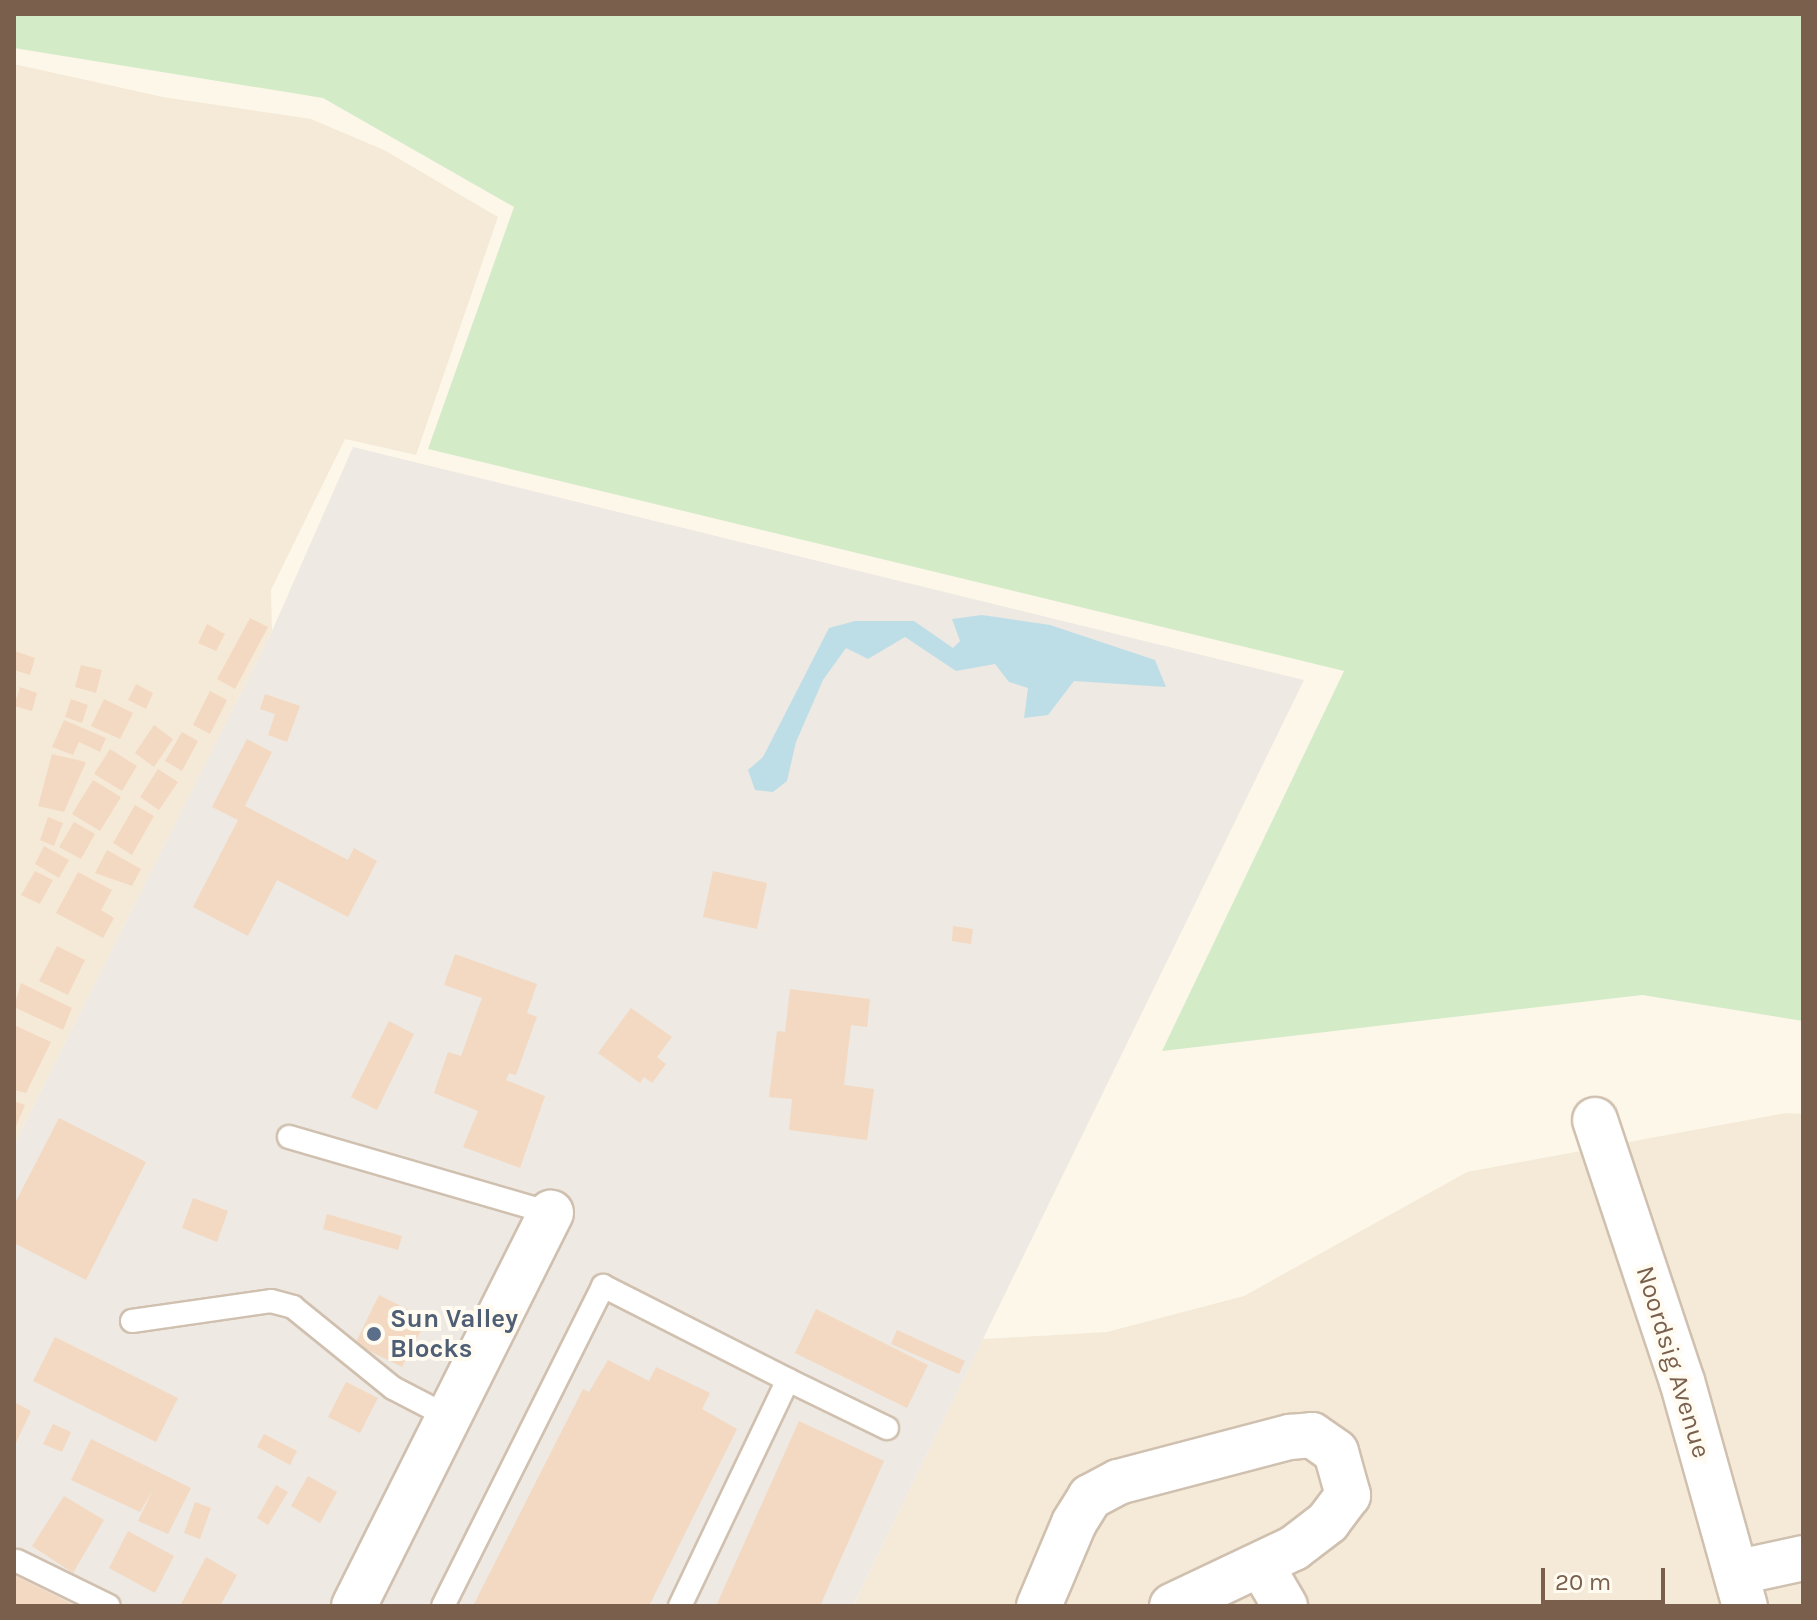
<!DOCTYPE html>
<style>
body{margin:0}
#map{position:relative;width:1817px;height:1620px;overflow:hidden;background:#fdf7ea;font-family:Karla,sans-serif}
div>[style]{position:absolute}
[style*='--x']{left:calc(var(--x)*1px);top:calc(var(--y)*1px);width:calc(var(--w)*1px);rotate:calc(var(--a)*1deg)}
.residential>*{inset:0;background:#f5ead8}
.industrial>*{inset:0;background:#eee9e3}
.green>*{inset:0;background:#d4ebc8}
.water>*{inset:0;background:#bedee7}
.building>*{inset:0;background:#f3d9c1}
.roads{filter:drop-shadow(2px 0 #d0c0af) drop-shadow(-2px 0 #d0c0af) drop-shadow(0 2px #d0c0af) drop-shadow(0 -2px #d0c0af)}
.service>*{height:22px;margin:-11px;padding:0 11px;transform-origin:11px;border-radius:11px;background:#fff}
.minor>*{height:44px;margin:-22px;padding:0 22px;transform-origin:22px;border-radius:22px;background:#fff}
.dots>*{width:22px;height:22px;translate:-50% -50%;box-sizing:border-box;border:4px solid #fffbf1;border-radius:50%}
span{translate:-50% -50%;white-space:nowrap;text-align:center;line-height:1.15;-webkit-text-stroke:8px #fffbf1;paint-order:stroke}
.service-label{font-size:26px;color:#4e5e75;font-weight:700}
.left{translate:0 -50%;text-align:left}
.street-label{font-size:26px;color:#795f4c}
.frame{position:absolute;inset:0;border:16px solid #795f4c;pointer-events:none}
.scale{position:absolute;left:1541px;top:1568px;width:124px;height:36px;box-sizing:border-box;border:4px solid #795f4c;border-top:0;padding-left:10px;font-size:24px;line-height:28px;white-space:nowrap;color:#795f4c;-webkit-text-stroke:6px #fffbf1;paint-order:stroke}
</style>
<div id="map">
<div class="residential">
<div style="clip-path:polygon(14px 64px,163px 97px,311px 119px,384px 150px,498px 217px,416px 455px,345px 439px,271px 590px,272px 631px,14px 1145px)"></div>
<div style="clip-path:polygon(1786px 1113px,1803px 1114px,1803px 1606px,853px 1606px,983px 1339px,1107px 1332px,1244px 1296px,1467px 1172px)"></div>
</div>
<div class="industrial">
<div style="clip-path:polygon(353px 447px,1304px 680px,853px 1606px,14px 1606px,14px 1145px,272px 631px)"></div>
</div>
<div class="green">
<div style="clip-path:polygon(14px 14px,1803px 14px,1803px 1021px,1642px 995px,1162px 1051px,1344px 671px,428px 449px,514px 207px,323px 98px,14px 48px)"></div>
</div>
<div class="water">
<div style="clip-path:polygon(982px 615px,1050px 625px,1155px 660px,1166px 687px,1074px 681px,1048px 715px,1024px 718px,1028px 688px,1009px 682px,995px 664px,956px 671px,905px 637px,868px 659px,846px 648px,823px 680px,796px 742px,787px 781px,773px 792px,755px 790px,748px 770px,763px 757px,829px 628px,855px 621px,914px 621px,953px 648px,960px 641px,952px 619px)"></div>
</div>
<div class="building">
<div style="clip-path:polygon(250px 618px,268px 627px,235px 689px,217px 679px)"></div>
<div style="clip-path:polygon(207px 624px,225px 634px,216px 651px,198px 643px)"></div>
<div style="clip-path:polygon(15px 651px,35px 658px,30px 675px,14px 670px)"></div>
<div style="clip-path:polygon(81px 665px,102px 670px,96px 693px,75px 687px)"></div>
<div style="clip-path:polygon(136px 684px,153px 693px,146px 709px,128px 700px)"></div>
<div style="clip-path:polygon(20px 687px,37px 693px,32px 711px,14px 706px)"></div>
<div style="clip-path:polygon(210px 691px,227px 700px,210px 734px,193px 725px)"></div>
<div style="clip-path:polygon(265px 694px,300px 706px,287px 742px,268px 735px,275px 714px,260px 709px)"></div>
<div style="clip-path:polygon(71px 699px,88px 705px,82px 723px,65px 717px)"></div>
<div style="clip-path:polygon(104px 699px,133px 713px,120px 739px,91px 726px)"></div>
<div style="clip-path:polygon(64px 720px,106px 738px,100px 752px,79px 742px,73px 755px,52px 747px)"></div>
<div style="clip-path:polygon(154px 725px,173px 739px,154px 767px,135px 753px)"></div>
<div style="clip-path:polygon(182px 732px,198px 741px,182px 771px,165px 761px)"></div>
<div style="clip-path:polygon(247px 739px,272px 752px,245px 806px,348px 860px,354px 848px,377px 861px,348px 917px,277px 880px,248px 936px,193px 907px,238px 820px,212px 807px)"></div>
<div style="clip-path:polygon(110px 749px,137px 766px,122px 791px,94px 774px)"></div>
<div style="clip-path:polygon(52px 754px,86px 762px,64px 812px,38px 806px)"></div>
<div style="clip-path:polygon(158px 769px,178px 782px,159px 810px,140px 797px)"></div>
<div style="clip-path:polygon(93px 780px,121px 797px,100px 831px,72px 814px)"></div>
<div style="clip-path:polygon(135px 805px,154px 816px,132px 855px,113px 843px)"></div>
<div style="clip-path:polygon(48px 817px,63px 823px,54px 846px,40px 840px)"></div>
<div style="clip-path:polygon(74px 822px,95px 834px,81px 859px,59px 847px)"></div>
<div style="clip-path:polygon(44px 846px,69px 860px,59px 878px,35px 864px)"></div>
<div style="clip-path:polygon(107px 850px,141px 869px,132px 886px,95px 873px)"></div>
<div style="clip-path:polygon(35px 871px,53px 880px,40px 904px,21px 895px)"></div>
<div style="clip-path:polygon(713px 871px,767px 883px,757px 929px,703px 917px)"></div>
<div style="clip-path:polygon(78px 872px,112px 890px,101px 910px,114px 918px,103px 938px,56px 913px)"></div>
<div style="clip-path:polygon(953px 926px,973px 929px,971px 944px,952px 941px)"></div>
<div style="clip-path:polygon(57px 946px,85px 960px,68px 995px,39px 981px)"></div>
<div style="clip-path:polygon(455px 954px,537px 984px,527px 1013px,537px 1017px,516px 1075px,509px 1073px,506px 1080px,545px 1096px,520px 1168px,463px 1147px,478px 1111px,434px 1093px,448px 1052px,461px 1056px,482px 998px,444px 985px)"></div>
<div style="clip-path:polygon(21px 983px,72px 1008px,63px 1030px,14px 1007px)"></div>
<div style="clip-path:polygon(790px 989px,870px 999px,867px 1027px,851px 1025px,844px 1085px,874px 1089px,867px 1140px,789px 1130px,792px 1099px,769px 1097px,777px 1031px,785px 1032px)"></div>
<div style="clip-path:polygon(631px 1008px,672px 1037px,657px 1057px,666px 1064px,652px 1083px,644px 1077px,640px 1083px,598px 1053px)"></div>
<div style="clip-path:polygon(389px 1021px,414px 1034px,377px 1110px,351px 1097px)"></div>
<div style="clip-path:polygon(14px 1025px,51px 1042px,26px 1093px,14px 1090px)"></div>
<div style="clip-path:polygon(14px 1101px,25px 1105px,14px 1131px)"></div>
<div style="clip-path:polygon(59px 1118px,146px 1162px,86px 1280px,14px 1243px,14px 1205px)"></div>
<div style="clip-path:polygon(193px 1198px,228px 1211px,217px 1242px,182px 1228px)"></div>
<div style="clip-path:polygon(327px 1214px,402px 1236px,398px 1250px,323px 1229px)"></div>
<div style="clip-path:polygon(379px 1295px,427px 1319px,402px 1367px,355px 1344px)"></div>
<div style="clip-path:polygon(816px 1309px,928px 1365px,907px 1408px,795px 1353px)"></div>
<div style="clip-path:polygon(897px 1330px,965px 1361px,959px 1374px,891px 1344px)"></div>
<div style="clip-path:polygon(55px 1337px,178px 1398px,156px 1442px,33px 1381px)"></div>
<div style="clip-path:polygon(608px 1360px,649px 1381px,656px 1367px,710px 1393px,702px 1409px,737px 1429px,649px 1606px,473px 1606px,583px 1389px,589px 1392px)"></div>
<div style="clip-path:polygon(346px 1382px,378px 1398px,360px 1433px,328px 1417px)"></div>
<div style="clip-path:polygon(14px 1402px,31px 1411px,14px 1447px)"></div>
<div style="clip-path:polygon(799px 1421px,884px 1461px,820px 1606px,716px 1606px)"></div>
<div style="clip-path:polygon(53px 1424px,71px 1432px,62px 1452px,43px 1444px)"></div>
<div style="clip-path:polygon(264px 1434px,297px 1451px,290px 1465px,257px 1447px)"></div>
<div style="clip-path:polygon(91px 1439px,191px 1488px,168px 1534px,138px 1521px,154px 1488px,140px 1512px,71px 1480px)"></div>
<div style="clip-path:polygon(308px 1476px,337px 1492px,320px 1523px,291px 1506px)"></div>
<div style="clip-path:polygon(276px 1485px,288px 1492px,268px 1525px,257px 1518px)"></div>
<div style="clip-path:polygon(64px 1496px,104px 1520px,73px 1573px,32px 1546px)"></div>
<div style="clip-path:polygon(195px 1502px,211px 1508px,200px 1539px,184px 1533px)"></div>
<div style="clip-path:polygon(128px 1531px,174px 1556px,155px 1593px,109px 1568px)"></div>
<div style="clip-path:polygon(206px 1557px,237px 1575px,220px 1606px,180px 1606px)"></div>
<div style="clip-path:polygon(14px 1575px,76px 1606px,14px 1606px)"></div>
</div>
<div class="roads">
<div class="service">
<div style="--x:289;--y:1137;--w:273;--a:16.2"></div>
<div style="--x:132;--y:1321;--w:140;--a:-8.2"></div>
<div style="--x:271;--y:1301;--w:23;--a:15"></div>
<div style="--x:293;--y:1307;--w:129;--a:39"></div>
<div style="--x:393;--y:1388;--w:63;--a:27.4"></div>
<div style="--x:17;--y:1561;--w:102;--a:26.1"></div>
<div style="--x:443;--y:1606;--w:358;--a:-63.4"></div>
<div style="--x:603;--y:1286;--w:208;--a:26.9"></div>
<div style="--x:680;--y:1606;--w:250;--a:-64.5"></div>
<div style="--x:788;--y:1380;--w:110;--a:25.9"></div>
</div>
<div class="minor">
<div style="--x:1595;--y:1120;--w:275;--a:71.6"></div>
<div style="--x:1682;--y:1381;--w:234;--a:74.4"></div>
<div style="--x:1261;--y:1565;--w:48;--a:59.7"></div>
<div style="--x:1739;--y:1572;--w:66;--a:-12.3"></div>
<div style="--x:354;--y:1606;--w:440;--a:-63.4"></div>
<div style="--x:1039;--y:1606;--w:90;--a:-67.1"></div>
<div style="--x:1074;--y:1523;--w:31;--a:-58"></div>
<div style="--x:1090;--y:1497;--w:32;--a:-28"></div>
<div style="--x:1118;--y:1482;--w:178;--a:-14.7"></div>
<div style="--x:1290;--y:1437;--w:22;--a:-5"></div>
<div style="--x:1312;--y:1435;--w:29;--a:35"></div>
<div style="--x:1336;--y:1452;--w:45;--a:74.4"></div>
<div style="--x:1348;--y:1495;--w:34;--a:127"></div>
<div style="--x:1328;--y:1522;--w:43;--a:142.6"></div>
<div style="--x:1294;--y:1548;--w:135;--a:154.6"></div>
</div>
</div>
<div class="dots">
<div style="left:374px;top:1334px;background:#5c6f8a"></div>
</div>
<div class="service-label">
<span class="left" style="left:390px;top:1334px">Sun Valley<br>Blocks</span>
</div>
<div class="street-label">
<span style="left:1673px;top:1362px;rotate:73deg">Noordsig Avenue</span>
</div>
<div class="frame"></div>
<div class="scale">20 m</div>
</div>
